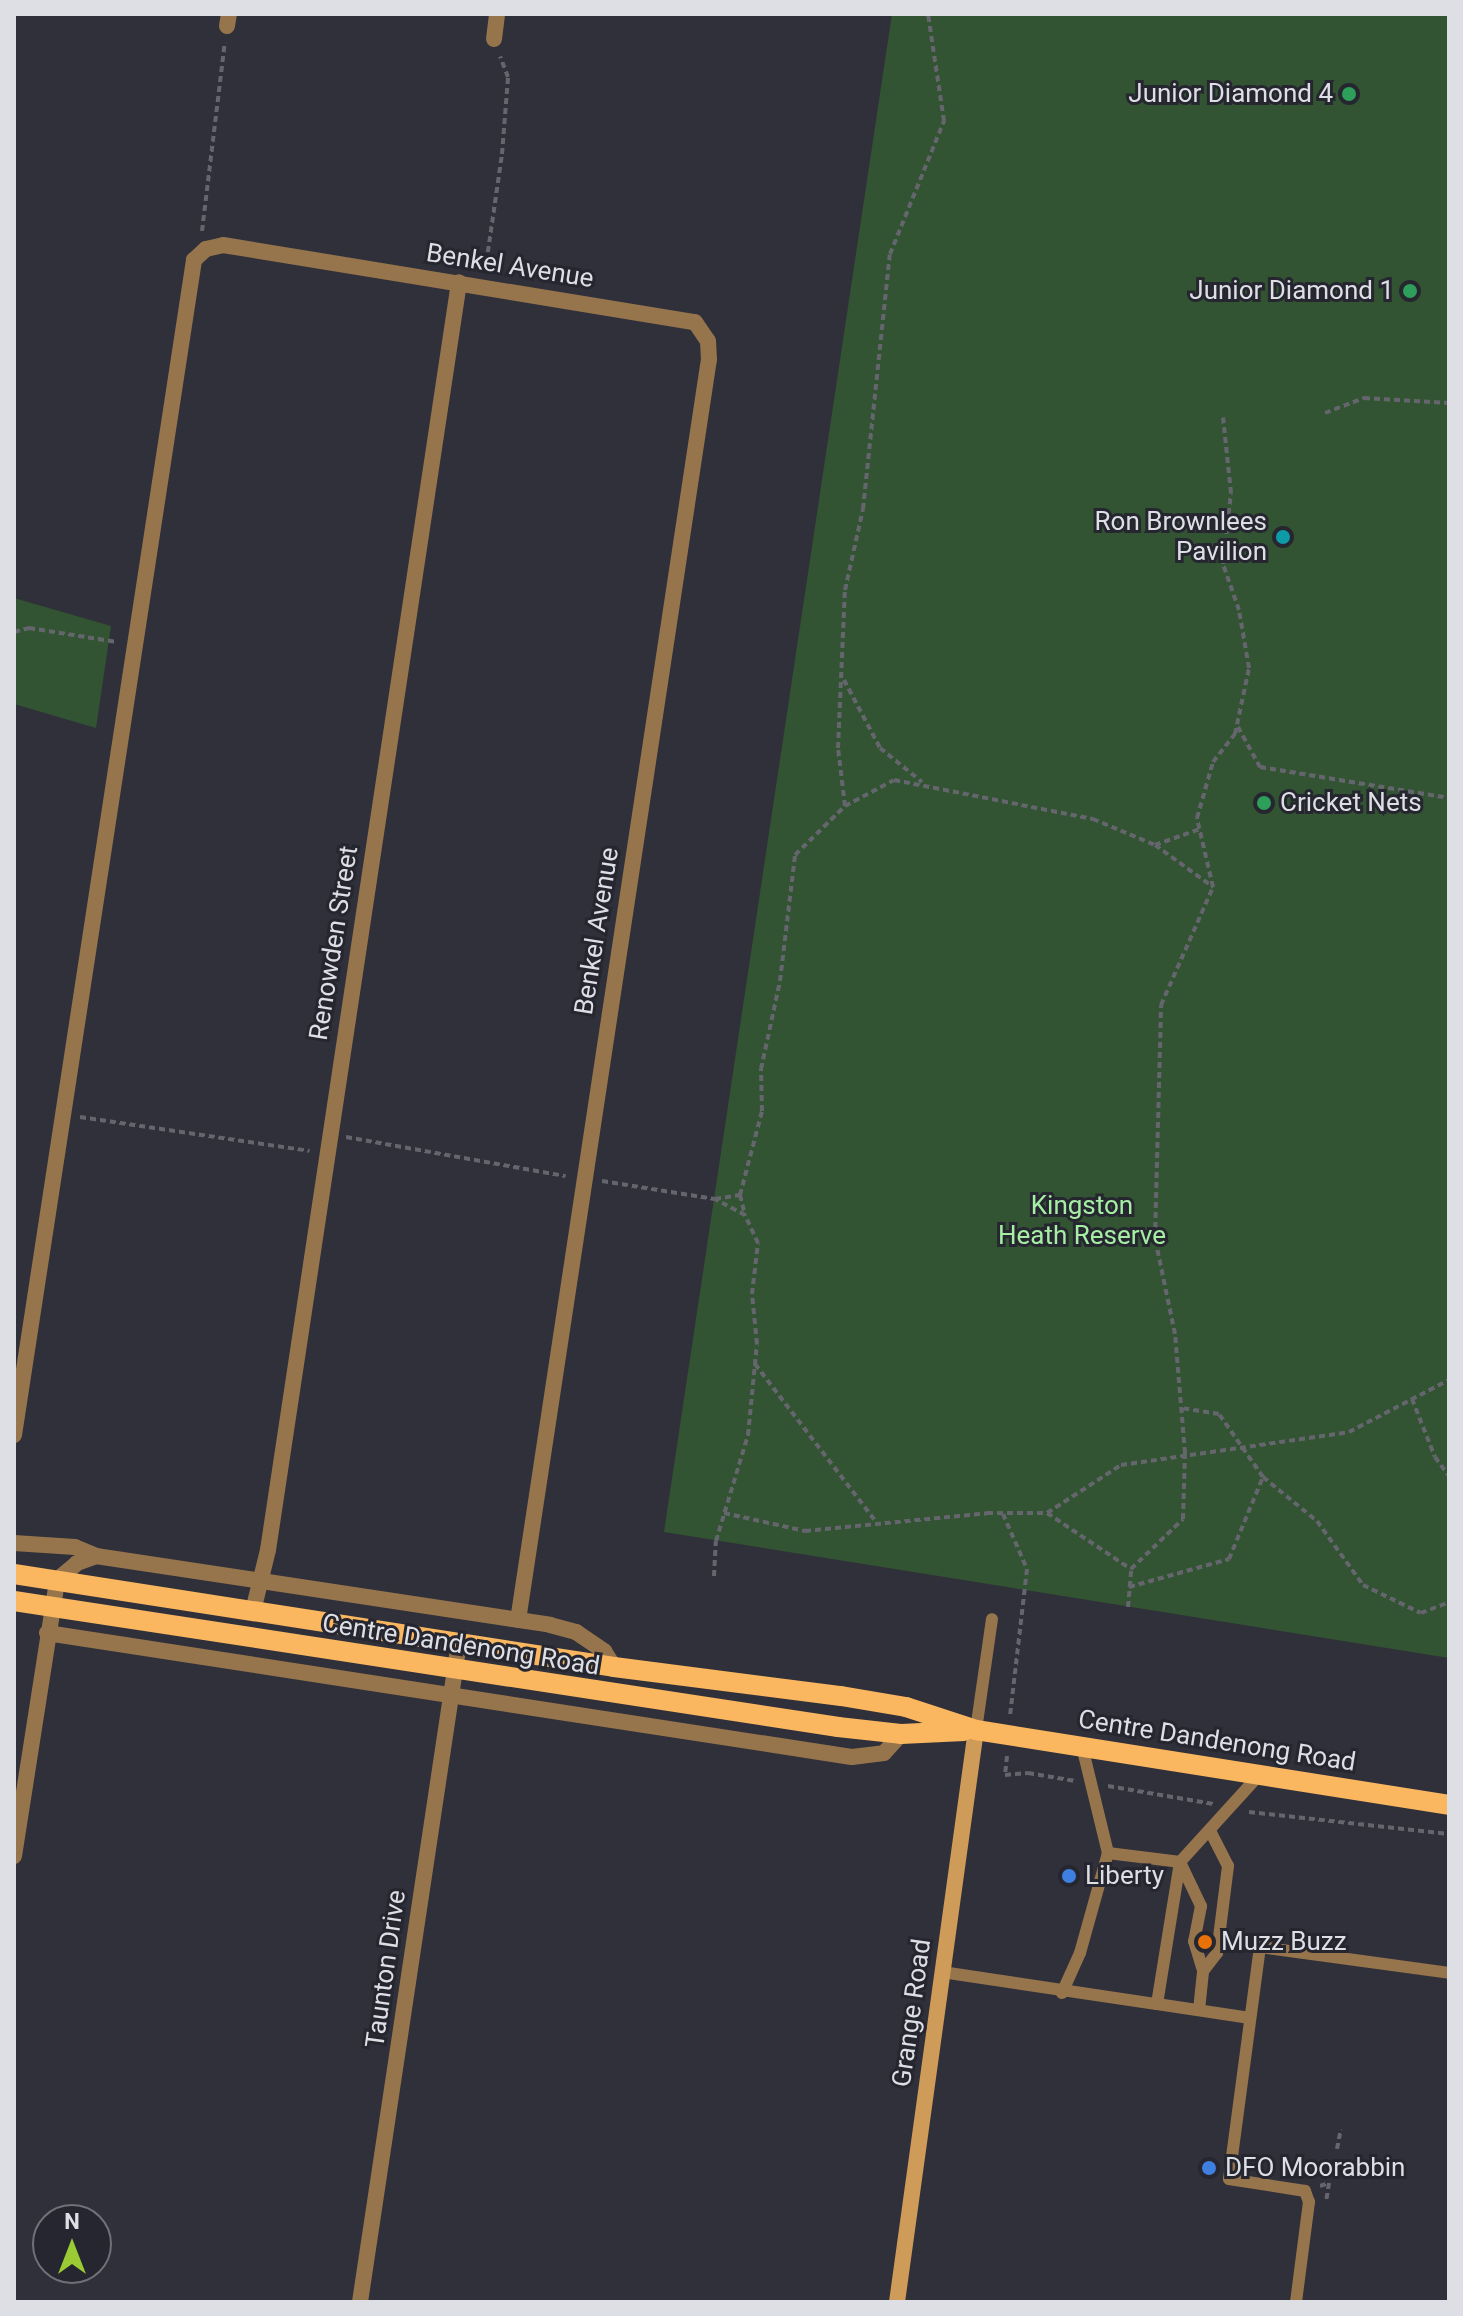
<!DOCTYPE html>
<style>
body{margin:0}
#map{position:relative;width:1463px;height:2316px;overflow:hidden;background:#30303a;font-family:Roboto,sans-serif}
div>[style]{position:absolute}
.green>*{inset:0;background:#325432}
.path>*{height:4px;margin-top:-2px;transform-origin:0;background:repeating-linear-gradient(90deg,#65656e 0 6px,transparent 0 10px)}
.lane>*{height:12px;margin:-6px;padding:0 6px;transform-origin:6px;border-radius:6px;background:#96754d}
.street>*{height:16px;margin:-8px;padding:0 8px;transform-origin:8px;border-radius:8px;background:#96754d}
.secondary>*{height:16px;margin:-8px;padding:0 8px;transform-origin:8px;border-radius:8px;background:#cf9b58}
.primary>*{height:20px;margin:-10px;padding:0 10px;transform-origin:10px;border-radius:10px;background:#fab75f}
.dots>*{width:22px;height:22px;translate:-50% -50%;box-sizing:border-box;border:4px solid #262630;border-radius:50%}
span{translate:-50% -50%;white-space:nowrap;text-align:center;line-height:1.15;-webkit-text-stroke:6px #262630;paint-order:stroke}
.poi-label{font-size:26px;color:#dedfe5}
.right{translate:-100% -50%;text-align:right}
.left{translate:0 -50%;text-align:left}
.street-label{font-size:26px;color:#dedfe5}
.park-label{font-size:26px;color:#a5eea4}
.frame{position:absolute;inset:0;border:16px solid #dedfe5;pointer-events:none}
.north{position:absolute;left:32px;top:2204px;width:80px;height:80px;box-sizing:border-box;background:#262630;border:2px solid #707078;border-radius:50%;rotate:0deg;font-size:22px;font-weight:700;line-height:32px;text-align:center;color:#dedfe5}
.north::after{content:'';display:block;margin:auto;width:28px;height:36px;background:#9acb34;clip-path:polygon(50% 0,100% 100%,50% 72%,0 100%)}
</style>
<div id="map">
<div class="green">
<div style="clip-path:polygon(892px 14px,1449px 14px,1449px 1658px,664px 1532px)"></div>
<div style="clip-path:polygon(14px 598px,111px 626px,96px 728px,14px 704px)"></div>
</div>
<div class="path">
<div style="left:202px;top:231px;width:190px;rotate:-83.1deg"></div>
<div style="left:485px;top:272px;width:119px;rotate:-81.8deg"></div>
<div style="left:502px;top:154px;width:77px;rotate:-85.5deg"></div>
<div style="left:508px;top:77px;width:22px;rotate:-111deg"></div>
<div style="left:1325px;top:413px;width:42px;rotate:-21deg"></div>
<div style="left:1364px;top:398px;width:85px;rotate:3.4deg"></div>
<div style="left:14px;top:632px;width:16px;rotate:-15deg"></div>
<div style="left:29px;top:628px;width:89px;rotate:9deg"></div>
<div style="left:844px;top:680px;width:77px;rotate:62.1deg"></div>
<div style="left:880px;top:748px;width:54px;rotate:39deg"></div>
<div style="left:1238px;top:727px;width:46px;rotate:61.2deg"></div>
<div style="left:1260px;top:767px;width:192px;rotate:9.3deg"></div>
<div style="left:845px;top:806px;width:55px;rotate:-28deg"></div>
<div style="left:894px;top:780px;width:203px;rotate:11.1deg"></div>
<div style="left:1093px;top:819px;width:67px;rotate:22.8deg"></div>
<div style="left:1155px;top:845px;width:72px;rotate:35.9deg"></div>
<div style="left:1155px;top:845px;width:48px;rotate:-19.6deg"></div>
<div style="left:80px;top:1117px;width:232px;rotate:8.4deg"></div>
<div style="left:346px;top:1137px;width:223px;rotate:10.1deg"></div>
<div style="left:602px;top:1181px;width:114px;rotate:9.1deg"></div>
<div style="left:740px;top:1195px;width:21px;rotate:76deg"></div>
<div style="left:755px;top:1364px;width:200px;rotate:52.5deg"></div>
<div style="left:1412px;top:1399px;width:62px;rotate:68.4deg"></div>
<div style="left:1435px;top:1457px;width:24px;rotate:54deg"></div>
<div style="left:1263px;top:1477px;width:70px;rotate:39.2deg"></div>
<div style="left:1317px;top:1521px;width:79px;rotate:54.3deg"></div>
<div style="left:1363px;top:1585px;width:64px;rotate:25.8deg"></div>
<div style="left:1421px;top:1613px;width:30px;rotate:-21deg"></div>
<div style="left:724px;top:1513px;width:83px;rotate:12.5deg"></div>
<div style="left:805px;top:1531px;width:183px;rotate:-5.6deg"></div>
<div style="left:987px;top:1513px;width:60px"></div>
<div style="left:1047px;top:1513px;width:88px;rotate:-33deg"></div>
<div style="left:1121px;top:1465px;width:230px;rotate:-8.2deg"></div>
<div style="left:1349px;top:1432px;width:113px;rotate:-27.5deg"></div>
<div style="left:1047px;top:1513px;width:101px;rotate:33.7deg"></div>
<div style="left:1131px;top:1569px;width:72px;rotate:-43.9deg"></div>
<div style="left:1183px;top:1519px;width:66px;rotate:-88.3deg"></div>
<div style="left:1185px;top:1453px;width:119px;rotate:-94.8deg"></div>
<div style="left:1175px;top:1334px;width:98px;rotate:-101.8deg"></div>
<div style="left:1155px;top:1238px;width:233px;rotate:-88.5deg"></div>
<div style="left:1161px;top:1005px;width:129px;rotate:-66.2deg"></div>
<div style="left:1213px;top:887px;width:71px;rotate:-103.1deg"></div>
<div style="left:1197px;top:818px;width:58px;rotate:-74.1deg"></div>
<div style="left:1213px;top:762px;width:36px;rotate:-52deg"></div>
<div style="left:1235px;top:734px;width:67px;rotate:-78deg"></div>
<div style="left:1249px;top:668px;width:59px;rotate:-99.8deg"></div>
<div style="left:1239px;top:610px;width:49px;rotate:-109.2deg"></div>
<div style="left:1223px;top:564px;width:71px;rotate:-83.6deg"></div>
<div style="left:1231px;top:493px;width:76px;rotate:-96deg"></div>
<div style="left:1003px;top:1514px;width:60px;rotate:66.4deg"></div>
<div style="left:1027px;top:1569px;width:147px;rotate:96.6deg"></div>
<div style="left:714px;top:1576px;width:35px;rotate:-87deg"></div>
<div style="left:716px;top:1541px;width:111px;rotate:-73.2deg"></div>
<div style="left:748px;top:1435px;width:91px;rotate:-84.4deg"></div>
<div style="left:757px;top:1344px;width:50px;rotate:-95.7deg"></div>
<div style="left:752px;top:1294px;width:51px;rotate:-83.3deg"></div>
<div style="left:758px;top:1243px;width:31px;rotate:-115deg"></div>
<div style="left:745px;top:1215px;width:34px;rotate:-152deg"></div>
<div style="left:715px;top:1199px;width:25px;rotate:-9deg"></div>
<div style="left:740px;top:1195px;width:87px;rotate:-75.3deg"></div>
<div style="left:762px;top:1111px;width:42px;rotate:-91.4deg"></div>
<div style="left:761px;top:1069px;width:90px;rotate:-77.8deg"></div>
<div style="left:780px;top:981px;width:127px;rotate:-83.2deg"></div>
<div style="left:795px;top:855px;width:70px;rotate:-44.4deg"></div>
<div style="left:845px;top:806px;width:58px;rotate:-96.9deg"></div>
<div style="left:838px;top:748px;width:158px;rotate:-87.5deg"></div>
<div style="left:845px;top:590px;width:83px;rotate:-77.5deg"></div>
<div style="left:863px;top:509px;width:256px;rotate:-84deg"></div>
<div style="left:890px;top:254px;width:144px;rotate:-67.9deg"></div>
<div style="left:944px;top:121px;width:108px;rotate:-98.5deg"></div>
<div style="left:1129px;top:1587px;width:104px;rotate:-15.6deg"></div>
<div style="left:1229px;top:1559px;width:89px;rotate:-67.5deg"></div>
<div style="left:1263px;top:1477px;width:77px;rotate:-124.9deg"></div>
<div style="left:1219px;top:1414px;width:38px;rotate:-171deg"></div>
<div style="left:1128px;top:1607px;width:38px;rotate:-85deg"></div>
<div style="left:1007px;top:1756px;width:19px;rotate:96deg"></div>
<div style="left:1005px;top:1775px;width:23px;rotate:-5deg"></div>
<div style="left:1028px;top:1773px;width:48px;rotate:9.7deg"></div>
<div style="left:1108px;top:1786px;width:107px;rotate:9.7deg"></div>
<div style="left:1249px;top:1812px;width:201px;rotate:6.3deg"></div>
<div style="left:1337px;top:2149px;width:20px;rotate:-79deg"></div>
<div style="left:1320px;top:2186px;width:9px;rotate:-18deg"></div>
<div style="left:1329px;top:2183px;width:18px;rotate:99deg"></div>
</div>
<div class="lane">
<div style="left:976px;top:1730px;width:112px;rotate:-81.8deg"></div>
<div style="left:1108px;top:1853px;width:73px;rotate:7.1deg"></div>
<div style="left:1180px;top:1862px;width:49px;rotate:64.5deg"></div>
<div style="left:1201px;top:1906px;width:36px;rotate:101deg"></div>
<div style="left:1194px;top:1941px;width:31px;rotate:73deg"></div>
<div style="left:942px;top:1972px;width:217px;rotate:8.5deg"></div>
<div style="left:1062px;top:1993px;width:44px;rotate:-65.8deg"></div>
<div style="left:1080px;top:1953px;width:104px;rotate:-74.4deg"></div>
<div style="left:1108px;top:1853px;width:110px;rotate:-103.7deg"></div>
<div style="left:1199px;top:2010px;width:39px;rotate:-84deg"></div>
<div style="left:1203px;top:1971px;width:23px;rotate:-52deg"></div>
<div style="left:1217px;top:1953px;width:88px;rotate:-82.8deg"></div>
<div style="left:1228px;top:1866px;width:39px;rotate:-117deg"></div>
<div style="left:1250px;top:2018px;width:94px;rotate:-171.4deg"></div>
<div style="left:1157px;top:2004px;width:144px;rotate:-80.8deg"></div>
<div style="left:1180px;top:1862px;width:119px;rotate:-47.7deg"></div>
<div style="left:1296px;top:2302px;width:101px;rotate:-82.6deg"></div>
<div style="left:1309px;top:2202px;width:12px;rotate:-110deg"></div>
<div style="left:1305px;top:2191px;width:77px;rotate:-171deg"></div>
<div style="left:1229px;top:2179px;width:234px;rotate:-82.4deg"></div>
<div style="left:1260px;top:1947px;width:191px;rotate:7.8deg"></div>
</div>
<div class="street">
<div style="left:227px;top:26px;width:12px;rotate:-81deg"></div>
<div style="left:494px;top:39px;width:25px;rotate:-83deg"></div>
<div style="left:14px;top:1435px;width:1189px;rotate:-81.29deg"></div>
<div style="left:194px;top:260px;width:16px;rotate:-43deg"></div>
<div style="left:206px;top:249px;width:17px;rotate:-13deg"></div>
<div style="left:223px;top:245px;width:478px;rotate:9.3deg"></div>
<div style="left:695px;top:322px;width:23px;rotate:56deg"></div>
<div style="left:708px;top:341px;width:18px;rotate:87deg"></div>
<div style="left:709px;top:359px;width:1275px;rotate:98.61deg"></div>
<div style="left:14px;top:1543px;width:61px;rotate:3.8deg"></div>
<div style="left:75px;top:1547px;width:23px;rotate:23deg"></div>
<div style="left:96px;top:1556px;width:459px;rotate:8.6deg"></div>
<div style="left:550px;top:1625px;width:27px;rotate:15deg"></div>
<div style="left:576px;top:1632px;width:34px;rotate:34deg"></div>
<div style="left:604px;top:1651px;width:19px;rotate:58deg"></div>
<div style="left:253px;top:1611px;width:63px;rotate:-76.2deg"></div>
<div style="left:268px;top:1550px;width:1282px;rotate:-81.43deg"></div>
<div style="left:47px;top:1633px;width:814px;rotate:8.76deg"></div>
<div style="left:852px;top:1757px;width:32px;rotate:-7deg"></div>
<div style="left:884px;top:1753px;width:25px;rotate:-48deg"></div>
<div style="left:14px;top:1856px;width:279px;rotate:-81.1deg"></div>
<div style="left:57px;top:1580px;width:26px;rotate:-40deg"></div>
<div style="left:77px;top:1563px;width:20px;rotate:-20deg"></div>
<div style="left:360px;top:2302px;width:666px;rotate:-81.46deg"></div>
</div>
<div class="secondary">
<div style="left:897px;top:2302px;width:577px;rotate:-82.14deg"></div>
</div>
<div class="primary">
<div style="left:14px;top:1574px;width:607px;rotate:8.81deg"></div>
<div style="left:614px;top:1667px;width:229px;rotate:7.3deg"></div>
<div style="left:841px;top:1696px;width:66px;rotate:9.6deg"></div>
<div style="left:906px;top:1707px;width:74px;rotate:18.2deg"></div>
<div style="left:976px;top:1730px;width:479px;rotate:9deg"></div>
<div style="left:14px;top:1601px;width:834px;rotate:8.69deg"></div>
<div style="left:838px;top:1727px;width:63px;rotate:6.3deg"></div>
<div style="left:901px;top:1734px;width:63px;rotate:-2.7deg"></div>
</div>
<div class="dots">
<div style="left:1349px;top:94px;background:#2e9e5b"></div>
<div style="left:1410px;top:291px;background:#2e9e5b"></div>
<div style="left:1283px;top:537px;background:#0f9aa8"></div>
<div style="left:1264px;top:803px;background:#2e9e5b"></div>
<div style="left:1069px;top:1876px;background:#3f7fe0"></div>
<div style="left:1205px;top:1942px;background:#e8710a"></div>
<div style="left:1209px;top:2168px;background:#3f7fe0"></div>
</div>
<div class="poi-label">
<span class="right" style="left:1333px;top:94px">Junior Diamond 4</span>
<span class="right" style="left:1394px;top:291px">Junior Diamond 1</span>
<span class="right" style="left:1267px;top:537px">Ron Brownlees<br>Pavilion</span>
<span class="left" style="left:1280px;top:803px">Cricket Nets</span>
<span class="left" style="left:1085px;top:1876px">Liberty</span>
<span class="left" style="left:1221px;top:1942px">Muzz Buzz</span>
<span class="left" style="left:1225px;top:2168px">DFO Moorabbin</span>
</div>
<div class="street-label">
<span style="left:510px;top:266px;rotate:9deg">Benkel Avenue</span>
<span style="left:597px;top:931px;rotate:-81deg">Benkel Avenue</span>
<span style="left:334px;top:943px;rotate:-81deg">Renowden Street</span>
<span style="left:461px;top:1645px;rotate:9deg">Centre Dandenong Road</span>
<span style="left:1217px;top:1741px;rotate:9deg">Centre Dandenong Road</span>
<span style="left:386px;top:1969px;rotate:-82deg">Taunton Drive</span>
<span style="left:912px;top:2013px;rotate:-82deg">Grange Road</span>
</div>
<div class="park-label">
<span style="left:1082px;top:1221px">Kingston<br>Heath Reserve</span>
</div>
<div class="frame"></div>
<div class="north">N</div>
</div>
